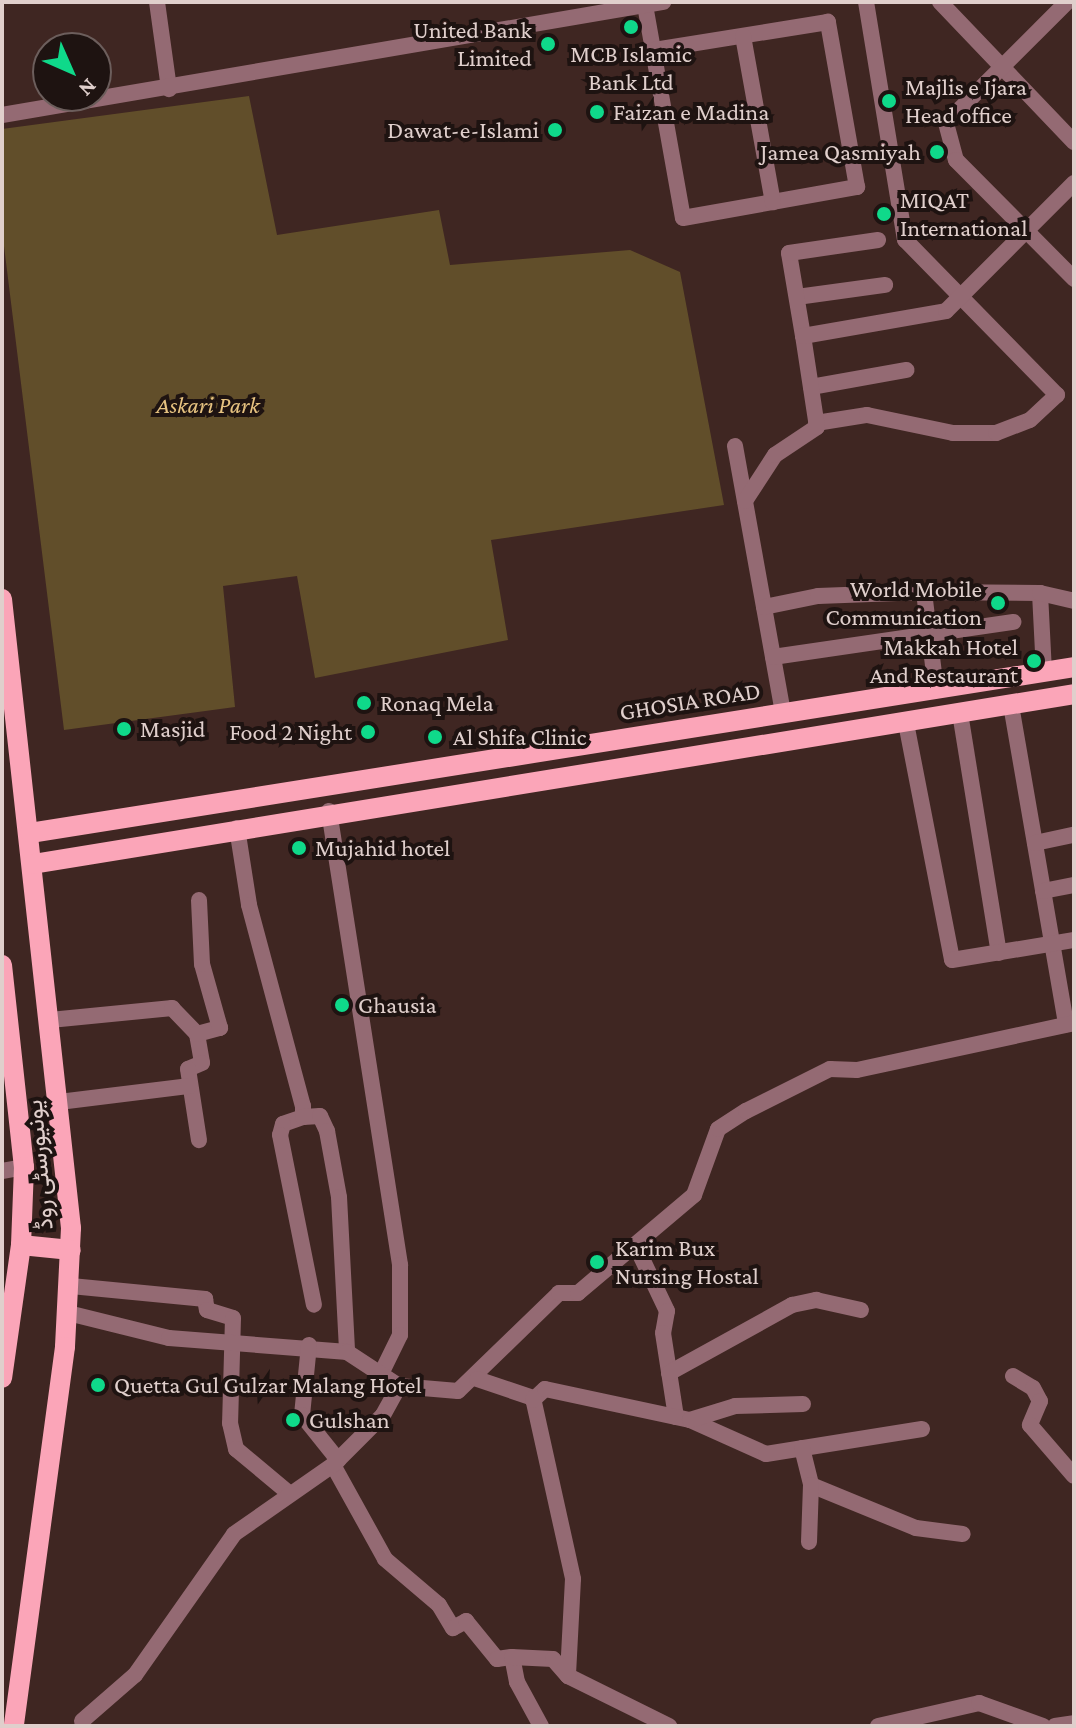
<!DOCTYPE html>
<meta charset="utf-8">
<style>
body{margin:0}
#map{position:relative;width:1076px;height:1728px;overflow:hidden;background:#3f2622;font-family:"Crimson Pro",Vazirmatn,serif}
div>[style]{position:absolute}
.green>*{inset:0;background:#614e2a}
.minor>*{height:16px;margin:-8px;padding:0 8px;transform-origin:8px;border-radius:8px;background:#946a73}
.major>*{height:20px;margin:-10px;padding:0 10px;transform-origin:10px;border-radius:10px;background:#fba5b8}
.dots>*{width:22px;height:22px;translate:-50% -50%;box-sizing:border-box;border:4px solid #1e1311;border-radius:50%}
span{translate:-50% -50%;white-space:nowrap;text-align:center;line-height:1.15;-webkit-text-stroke:8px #1e1311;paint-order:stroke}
.poi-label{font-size:24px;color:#e0cfcc}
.right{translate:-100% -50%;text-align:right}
.left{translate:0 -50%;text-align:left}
.park-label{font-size:24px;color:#e7c381;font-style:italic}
.street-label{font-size:24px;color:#e0cfcc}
.frame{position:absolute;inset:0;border:4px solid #e0cfcc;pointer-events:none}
.north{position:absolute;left:32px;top:32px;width:80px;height:80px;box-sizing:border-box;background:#1e1311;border:2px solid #6c5e5c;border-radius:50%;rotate:135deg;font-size:22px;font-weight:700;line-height:32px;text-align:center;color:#e0cfcc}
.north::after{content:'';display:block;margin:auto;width:28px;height:36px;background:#0fd98a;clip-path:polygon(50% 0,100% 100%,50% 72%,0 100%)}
</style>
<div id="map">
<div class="green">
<div style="clip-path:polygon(249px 96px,277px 235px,439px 210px,450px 265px,630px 250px,680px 272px,724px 505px,491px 540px,508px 640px,315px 678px,297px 576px,223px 586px,235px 707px,64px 730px,2px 230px,2px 129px)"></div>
</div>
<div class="minor">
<div style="left:157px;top:2px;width:88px;rotate:82.1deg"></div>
<div style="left:940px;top:2px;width:194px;rotate:46.3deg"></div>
<div style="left:1067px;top:2px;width:171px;rotate:135deg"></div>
<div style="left:946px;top:123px;width:38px;rotate:75deg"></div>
<div style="left:956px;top:160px;width:168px;rotate:45.2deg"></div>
<div style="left:645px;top:5px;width:216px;rotate:79.9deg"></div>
<div style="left:683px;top:218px;width:177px;rotate:-10.1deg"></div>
<div style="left:857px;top:187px;width:168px;rotate:-100deg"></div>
<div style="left:828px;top:22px;width:176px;rotate:170.9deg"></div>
<div style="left:743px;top:36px;width:169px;rotate:79.8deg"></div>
<div style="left:2px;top:115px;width:671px;rotate:-9.7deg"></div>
<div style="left:797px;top:297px;width:89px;rotate:-7.8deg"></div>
<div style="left:803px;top:336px;width:84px;rotate:-99.6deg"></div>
<div style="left:789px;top:253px;width:90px;rotate:-8.3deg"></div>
<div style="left:811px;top:387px;width:97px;rotate:-10.1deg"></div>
<div style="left:816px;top:423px;width:52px;rotate:-8.9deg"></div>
<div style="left:867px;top:415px;width:88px;rotate:11.8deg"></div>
<div style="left:953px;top:433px;width:43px"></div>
<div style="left:996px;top:433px;width:36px;rotate:-21deg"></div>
<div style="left:1030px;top:420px;width:37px;rotate:-43deg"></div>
<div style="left:1057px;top:395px;width:217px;rotate:-134.4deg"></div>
<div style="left:905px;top:240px;width:241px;rotate:-99.3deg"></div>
<div style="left:735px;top:446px;width:270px;rotate:79.8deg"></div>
<div style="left:745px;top:501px;width:55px;rotate:-56.9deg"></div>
<div style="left:775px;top:455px;width:50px;rotate:-33.7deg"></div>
<div style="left:817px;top:427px;width:92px;rotate:-98.7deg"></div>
<div style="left:803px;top:336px;width:145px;rotate:-9.9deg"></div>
<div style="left:946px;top:311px;width:181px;rotate:-45deg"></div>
<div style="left:924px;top:592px;width:99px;rotate:83deg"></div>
<div style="left:1040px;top:593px;width:79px;rotate:87.1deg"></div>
<div style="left:764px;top:607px;width:55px;rotate:-11.5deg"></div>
<div style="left:818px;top:596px;width:106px;rotate:-2.2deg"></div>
<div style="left:924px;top:592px;width:116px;rotate:0.5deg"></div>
<div style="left:1040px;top:593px;width:35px;rotate:13deg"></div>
<div style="left:773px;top:657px;width:243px;rotate:-8.3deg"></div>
<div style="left:1011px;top:705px;width:324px;rotate:80.2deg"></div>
<div style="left:960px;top:713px;width:243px;rotate:80.8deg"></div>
<div style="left:906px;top:723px;width:241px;rotate:79deg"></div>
<div style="left:952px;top:960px;width:124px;rotate:-9.3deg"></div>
<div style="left:329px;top:811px;width:460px;rotate:81.1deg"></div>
<div style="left:400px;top:1265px;width:70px;rotate:90deg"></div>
<div style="left:400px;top:1335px;width:46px;rotate:116deg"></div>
<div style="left:237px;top:828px;width:78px;rotate:81.1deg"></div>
<div style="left:249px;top:905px;width:208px;rotate:75deg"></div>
<div style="left:303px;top:1106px;width:11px;rotate:90deg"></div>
<div style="left:303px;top:1117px;width:21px;rotate:161deg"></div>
<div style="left:283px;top:1124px;width:11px;rotate:105deg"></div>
<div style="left:280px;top:1135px;width:173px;rotate:78.7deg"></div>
<div style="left:1035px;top:843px;width:40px;rotate:-12deg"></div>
<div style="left:1043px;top:891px;width:32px;rotate:-11deg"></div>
<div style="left:50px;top:1020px;width:123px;rotate:-5.6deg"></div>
<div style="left:172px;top:1008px;width:36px;rotate:46deg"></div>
<div style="left:197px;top:1034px;width:29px;rotate:80deg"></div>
<div style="left:202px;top:1063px;width:15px;rotate:157deg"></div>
<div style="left:188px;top:1069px;width:72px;rotate:81.2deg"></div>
<div style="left:197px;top:1034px;width:24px;rotate:-15deg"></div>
<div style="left:220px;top:1028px;width:66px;rotate:-105.7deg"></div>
<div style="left:202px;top:964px;width:64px;rotate:-92.7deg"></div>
<div style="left:59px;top:1102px;width:132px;rotate:-7deg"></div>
<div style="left:303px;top:1117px;width:17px;rotate:-3deg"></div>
<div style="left:320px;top:1116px;width:17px;rotate:65deg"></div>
<div style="left:327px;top:1131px;width:67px;rotate:79.7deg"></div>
<div style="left:339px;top:1197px;width:155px;rotate:87deg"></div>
<div style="left:2px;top:1171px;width:22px;rotate:-10deg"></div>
<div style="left:636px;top:1246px;width:72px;rotate:64.5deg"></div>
<div style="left:667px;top:1311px;width:22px;rotate:100deg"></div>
<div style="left:663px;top:1333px;width:85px;rotate:81.2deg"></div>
<div style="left:71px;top:1286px;width:135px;rotate:5.5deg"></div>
<div style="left:205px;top:1299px;width:11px;rotate:80deg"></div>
<div style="left:207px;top:1310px;width:27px;rotate:17deg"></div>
<div style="left:233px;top:1318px;width:105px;rotate:91.6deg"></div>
<div style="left:230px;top:1423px;width:27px;rotate:77deg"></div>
<div style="left:236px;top:1449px;width:70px;rotate:39.8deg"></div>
<div style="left:68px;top:1313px;width:104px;rotate:13.9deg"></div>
<div style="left:169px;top:1338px;width:179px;rotate:4.5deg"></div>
<div style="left:347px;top:1352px;width:62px;rotate:33.2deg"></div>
<div style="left:399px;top:1386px;width:59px;rotate:4.8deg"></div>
<div style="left:458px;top:1391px;width:141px;rotate:-44.1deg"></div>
<div style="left:559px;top:1293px;width:19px"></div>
<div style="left:578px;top:1293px;width:152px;rotate:-40.2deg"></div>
<div style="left:694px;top:1195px;width:70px;rotate:-70deg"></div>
<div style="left:718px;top:1129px;width:33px;rotate:-33deg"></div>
<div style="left:746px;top:1111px;width:94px;rotate:-26.6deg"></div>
<div style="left:830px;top:1069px;width:27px;rotate:2deg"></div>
<div style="left:857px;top:1070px;width:222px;rotate:-12.2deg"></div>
<div style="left:309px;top:1345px;width:70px;rotate:95.7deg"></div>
<div style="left:302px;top:1415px;width:58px;rotate:51.3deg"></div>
<div style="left:669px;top:1373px;width:141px;rotate:-28.9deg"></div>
<div style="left:792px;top:1305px;width:25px;rotate:-12deg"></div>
<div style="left:816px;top:1300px;width:46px;rotate:12.5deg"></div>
<div style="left:1013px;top:1376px;width:23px;rotate:31deg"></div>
<div style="left:1033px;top:1388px;width:15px;rotate:62deg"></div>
<div style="left:1040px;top:1401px;width:26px;rotate:113deg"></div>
<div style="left:1030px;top:1425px;width:67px;rotate:49.2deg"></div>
<div style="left:477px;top:1379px;width:59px;rotate:18.7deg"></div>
<div style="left:533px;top:1398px;width:185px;rotate:77.5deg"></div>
<div style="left:573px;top:1579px;width:97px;rotate:93deg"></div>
<div style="left:568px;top:1676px;width:113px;rotate:26.3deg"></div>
<div style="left:533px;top:1400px;width:16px;rotate:-43deg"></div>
<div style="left:545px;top:1389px;width:148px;rotate:12.1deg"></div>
<div style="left:690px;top:1420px;width:83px;rotate:24.1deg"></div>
<div style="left:766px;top:1454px;width:158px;rotate:-9.1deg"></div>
<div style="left:690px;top:1420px;width:47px;rotate:-17.3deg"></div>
<div style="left:735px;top:1406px;width:68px;rotate:-1.7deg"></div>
<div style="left:802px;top:1448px;width:38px;rotate:76deg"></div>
<div style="left:811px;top:1485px;width:113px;rotate:22.3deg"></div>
<div style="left:916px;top:1528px;width:47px;rotate:7.3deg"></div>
<div style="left:333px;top:1465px;width:107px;rotate:61deg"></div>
<div style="left:385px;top:1559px;width:71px;rotate:40.4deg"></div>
<div style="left:439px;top:1605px;width:27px;rotate:59deg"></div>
<div style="left:453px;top:1628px;width:15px;rotate:-28deg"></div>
<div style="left:466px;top:1621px;width:49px;rotate:50.8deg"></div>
<div style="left:497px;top:1659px;width:15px;rotate:-8deg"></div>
<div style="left:809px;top:1542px;width:57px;rotate:-88deg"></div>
<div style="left:82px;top:1721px;width:70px;rotate:-41deg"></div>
<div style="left:135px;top:1675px;width:172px;rotate:-54.9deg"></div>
<div style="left:234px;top:1534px;width:121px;rotate:-34.9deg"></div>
<div style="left:333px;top:1465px;width:71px;rotate:-45deg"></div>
<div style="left:383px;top:1415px;width:33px;rotate:-61deg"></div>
<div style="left:541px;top:1726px;width:50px;rotate:-118.6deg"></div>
<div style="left:517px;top:1682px;width:25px;rotate:-101deg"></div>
<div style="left:512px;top:1657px;width:41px;rotate:2.8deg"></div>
<div style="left:553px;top:1659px;width:23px;rotate:49deg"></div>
<div style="left:878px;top:1726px;width:104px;rotate:-12.8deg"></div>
<div style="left:979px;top:1703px;width:68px;rotate:19.8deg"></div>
<div style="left:1055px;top:1726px;width:19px;rotate:-9deg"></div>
</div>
<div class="major">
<div style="left:2px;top:599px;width:633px;rotate:83.74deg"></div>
<div style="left:71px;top:1228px;width:119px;rotate:92.9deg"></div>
<div style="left:65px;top:1347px;width:382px;rotate:97.7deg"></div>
<div style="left:30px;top:833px;width:1057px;rotate:-9.03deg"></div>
<div style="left:33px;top:864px;width:1055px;rotate:-9.27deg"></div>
<div style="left:2px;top:965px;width:203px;rotate:83.8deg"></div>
<div style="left:24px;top:1167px;width:78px;rotate:92.2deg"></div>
<div style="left:21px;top:1245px;width:134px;rotate:98.1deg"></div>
<div style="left:21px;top:1245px;width:50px;rotate:5.7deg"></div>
</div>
<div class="dots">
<div style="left:631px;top:27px;background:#0fd98a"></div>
<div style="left:548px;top:44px;background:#0fd98a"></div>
<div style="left:889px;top:101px;background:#0fd98a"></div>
<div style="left:597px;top:112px;background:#0fd98a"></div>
<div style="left:555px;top:130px;background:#0fd98a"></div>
<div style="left:937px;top:152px;background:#0fd98a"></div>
<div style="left:884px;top:214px;background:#0fd98a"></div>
<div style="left:998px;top:603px;background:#0fd98a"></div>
<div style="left:1034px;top:661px;background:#0fd98a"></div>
<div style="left:364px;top:703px;background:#0fd98a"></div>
<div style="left:124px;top:729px;background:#0fd98a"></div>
<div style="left:368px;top:732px;background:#0fd98a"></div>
<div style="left:435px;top:737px;background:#0fd98a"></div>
<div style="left:299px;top:848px;background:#0fd98a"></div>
<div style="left:342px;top:1005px;background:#0fd98a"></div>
<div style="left:597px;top:1262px;background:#0fd98a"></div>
<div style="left:98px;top:1385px;background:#0fd98a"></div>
<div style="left:293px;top:1420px;background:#0fd98a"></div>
</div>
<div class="poi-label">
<span class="right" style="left:532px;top:44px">United Bank<br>Limited</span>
<span style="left:631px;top:68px">MCB Islamic<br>Bank Ltd</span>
<span class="left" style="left:905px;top:101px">Majlis e Ijara<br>Head office</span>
<span class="left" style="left:613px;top:112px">Faizan e Madina</span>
<span class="right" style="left:539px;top:130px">Dawat-e-Islami</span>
<span class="right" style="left:921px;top:152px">Jamea Qasmiyah</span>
<span class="left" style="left:900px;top:214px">MIQAT<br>International</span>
<span class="right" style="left:982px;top:603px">World Mobile<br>Communication</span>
<span class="right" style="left:1018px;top:661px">Makkah Hotel<br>And Restaurant</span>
<span class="left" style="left:380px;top:703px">Ronaq Mela</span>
<span class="left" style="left:140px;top:729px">Masjid</span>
<span class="right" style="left:352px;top:732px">Food 2 Night</span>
<span class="left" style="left:453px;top:737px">Al Shifa Clinic</span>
<span class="left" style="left:315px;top:848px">Mujahid hotel</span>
<span class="left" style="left:358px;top:1005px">Ghausia</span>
<span class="left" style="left:615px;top:1262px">Karim Bux<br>Nursing Hostal</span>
<span class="left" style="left:114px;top:1385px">Quetta Gul Gulzar Malang Hotel</span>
<span class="left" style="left:309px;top:1420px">Gulshan</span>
</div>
<div class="park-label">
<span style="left:208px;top:405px">Askari Park</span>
</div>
<div class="street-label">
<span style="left:690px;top:701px;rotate:-9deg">GHOSIA ROAD</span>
<span style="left:39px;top:1165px;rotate:-95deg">یونیورسٹی روڈ</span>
</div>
<div class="frame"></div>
<div class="north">N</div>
</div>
